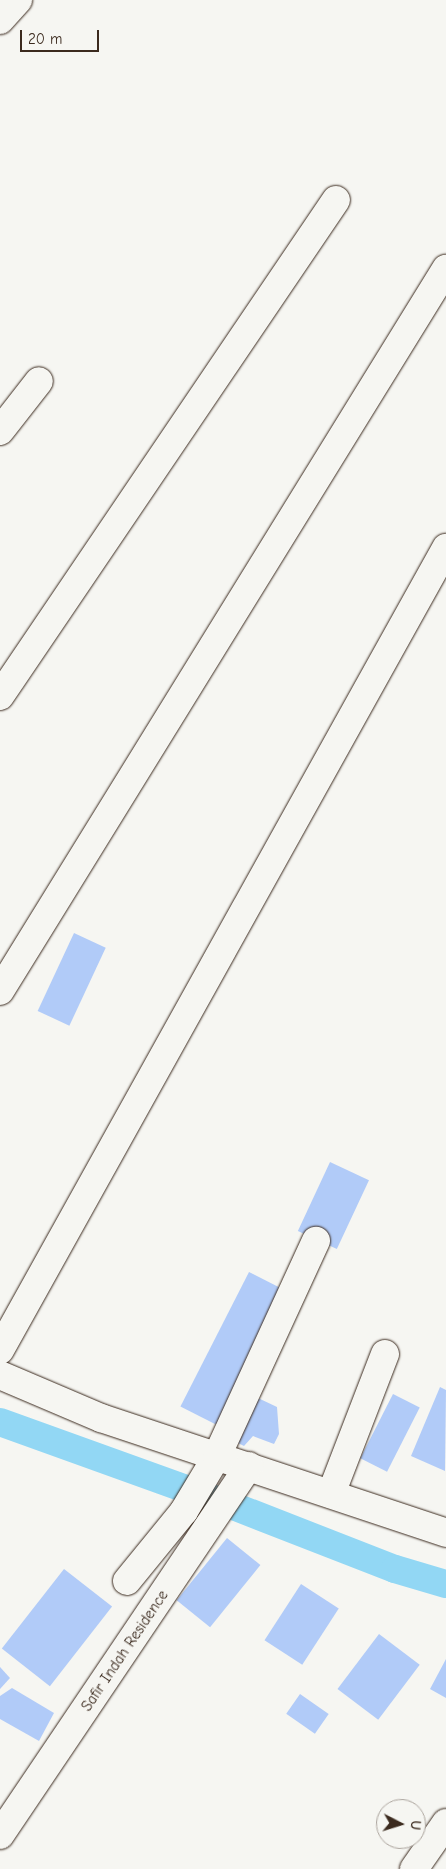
<!DOCTYPE html>
<style>
body{margin:0}
#map{position:relative;width:446px;height:1869px;overflow:hidden;background:#f6f6f2;font-family:"Comic Neue",sans-serif}
div>[style]{position:absolute}
.canal>*{height:28px;margin:-14px;padding:0 14px;transform-origin:14px;border-radius:14px;background:#92d7f4}
.building>*{inset:0;background:#b1cbf8;transform-origin:0 0}
.roads{filter:drop-shadow(0 0 1px #3b2a1e) drop-shadow(0 0 1px #3b2a1e)}
.minor>*{height:28px;margin:-14px;padding:0 14px;transform-origin:14px;border-radius:14px;background:#f6f6f2}
span{translate:-50% -50%;white-space:nowrap;text-align:center;line-height:1.15;-webkit-text-stroke:4px #f6f6f2;paint-order:stroke}
.street-label{font-size:15px;color:#3b2a1e}
.north{position:absolute;left:376px;top:1799px;width:50px;height:50px;box-sizing:border-box;background:#f6f6f2;border:1px solid #aba49d;border-radius:50%;rotate:95deg;font-size:14px;font-weight:700;line-height:20px;text-align:center;color:#3b2a1e}
.north::after{content:'';display:block;margin:auto;width:18px;height:22px;background:#3b2a1e;clip-path:polygon(50% 0,100% 100%,50% 72%,0 100%)}
.scale{position:absolute;left:20px;top:30px;width:79px;height:22px;box-sizing:border-box;border:2px solid #3b2a1e;border-top:0;padding-left:6px;font-size:15px;line-height:18px;white-space:nowrap;color:#3b2a1e;-webkit-text-stroke:4px #f6f6f2;paint-order:stroke}
</style>
<div id="map">
<div class="canal">
<div style="left:0;top:1422px;width:242px;rotate:19.8deg"></div>
<div style="left:228px;top:1504px;width:179px;rotate:21.3deg"></div>
<div style="left:395px;top:1569px;width:53px;rotate:16.4deg"></div>
</div>
<div class="building">
<div style="left:74px;top:933px;width:35px;height:86px;rotate:25deg"></div>
<div style="left:330px;top:1162px;width:43px;height:76px;rotate:25deg"></div>
<div style="left:249px;top:1272px;width:42px;height:151px;rotate:27deg"></div>
<div style="clip-path:polygon(440px 1387px,446px 1390px,445px 1471px,411px 1456px)"></div>
<div style="left:393px;top:1394px;width:30px;height:72px;rotate:27deg"></div>
<div style="clip-path:polygon(258px 1398px,277px 1407px,279px 1434px,274px 1444px,253px 1436px,244px 1446px,232px 1440px)"></div>
<div style="left:227px;top:1538px;width:43px;height:80px;rotate:39deg"></div>
<div style="left:64px;top:1569px;width:61px;height:101px;rotate:38deg"></div>
<div style="left:301px;top:1584px;width:45px;height:67px;rotate:33deg"></div>
<div style="left:379px;top:1634px;width:51px;height:69px;rotate:37deg"></div>
<div style="clip-path:polygon(446px 1659px,446px 1698px,430px 1689px)"></div>
<div style="clip-path:polygon(0 1667px,10px 1678px,0 1689px)"></div>
<div style="clip-path:polygon(12px 1688px,54px 1713px,39px 1741px,0 1719px,0 1696px)"></div>
<div style="left:300px;top:1694px;width:35px;height:24px;rotate:35deg"></div>
</div>
<div class="roads">
<div class="minor">
<div style="left:0;top:20px;width:27px;rotate:-48deg"></div>
<div style="left:0;top:431px;width:63px;rotate:-52deg"></div>
<div style="left:0;top:696px;width:599px;rotate:-55.89deg"></div>
<div style="left:0;top:991px;width:849px;rotate:-58.3deg"></div>
<div style="left:0;top:1350px;width:918px;rotate:-60.92deg"></div>
<div style="left:0;top:1375px;width:110px;rotate:23.1deg"></div>
<div style="left:101px;top:1418px;width:364px;rotate:18.4deg"></div>
<div style="left:331px;top:1494px;width:150px;rotate:-68.9deg"></div>
<div style="left:127px;top:1581px;width:90px;rotate:-50.8deg"></div>
<div style="left:184px;top:1511px;width:64px;rotate:-59deg"></div>
<div style="left:217px;top:1456px;width:237px;rotate:-65.3deg"></div>
<div style="left:0;top:1835px;width:445px;rotate:-56deg"></div>
<div style="left:414px;top:1869px;width:56px;rotate:-55.2deg"></div>
</div>
</div>
<div class="street-label">
<span style="left:125px;top:1651px;rotate:-56deg">Safir Indah Residence</span>
</div>
<div class="north">U</div>
<div class="scale">20 m</div>
</div>
